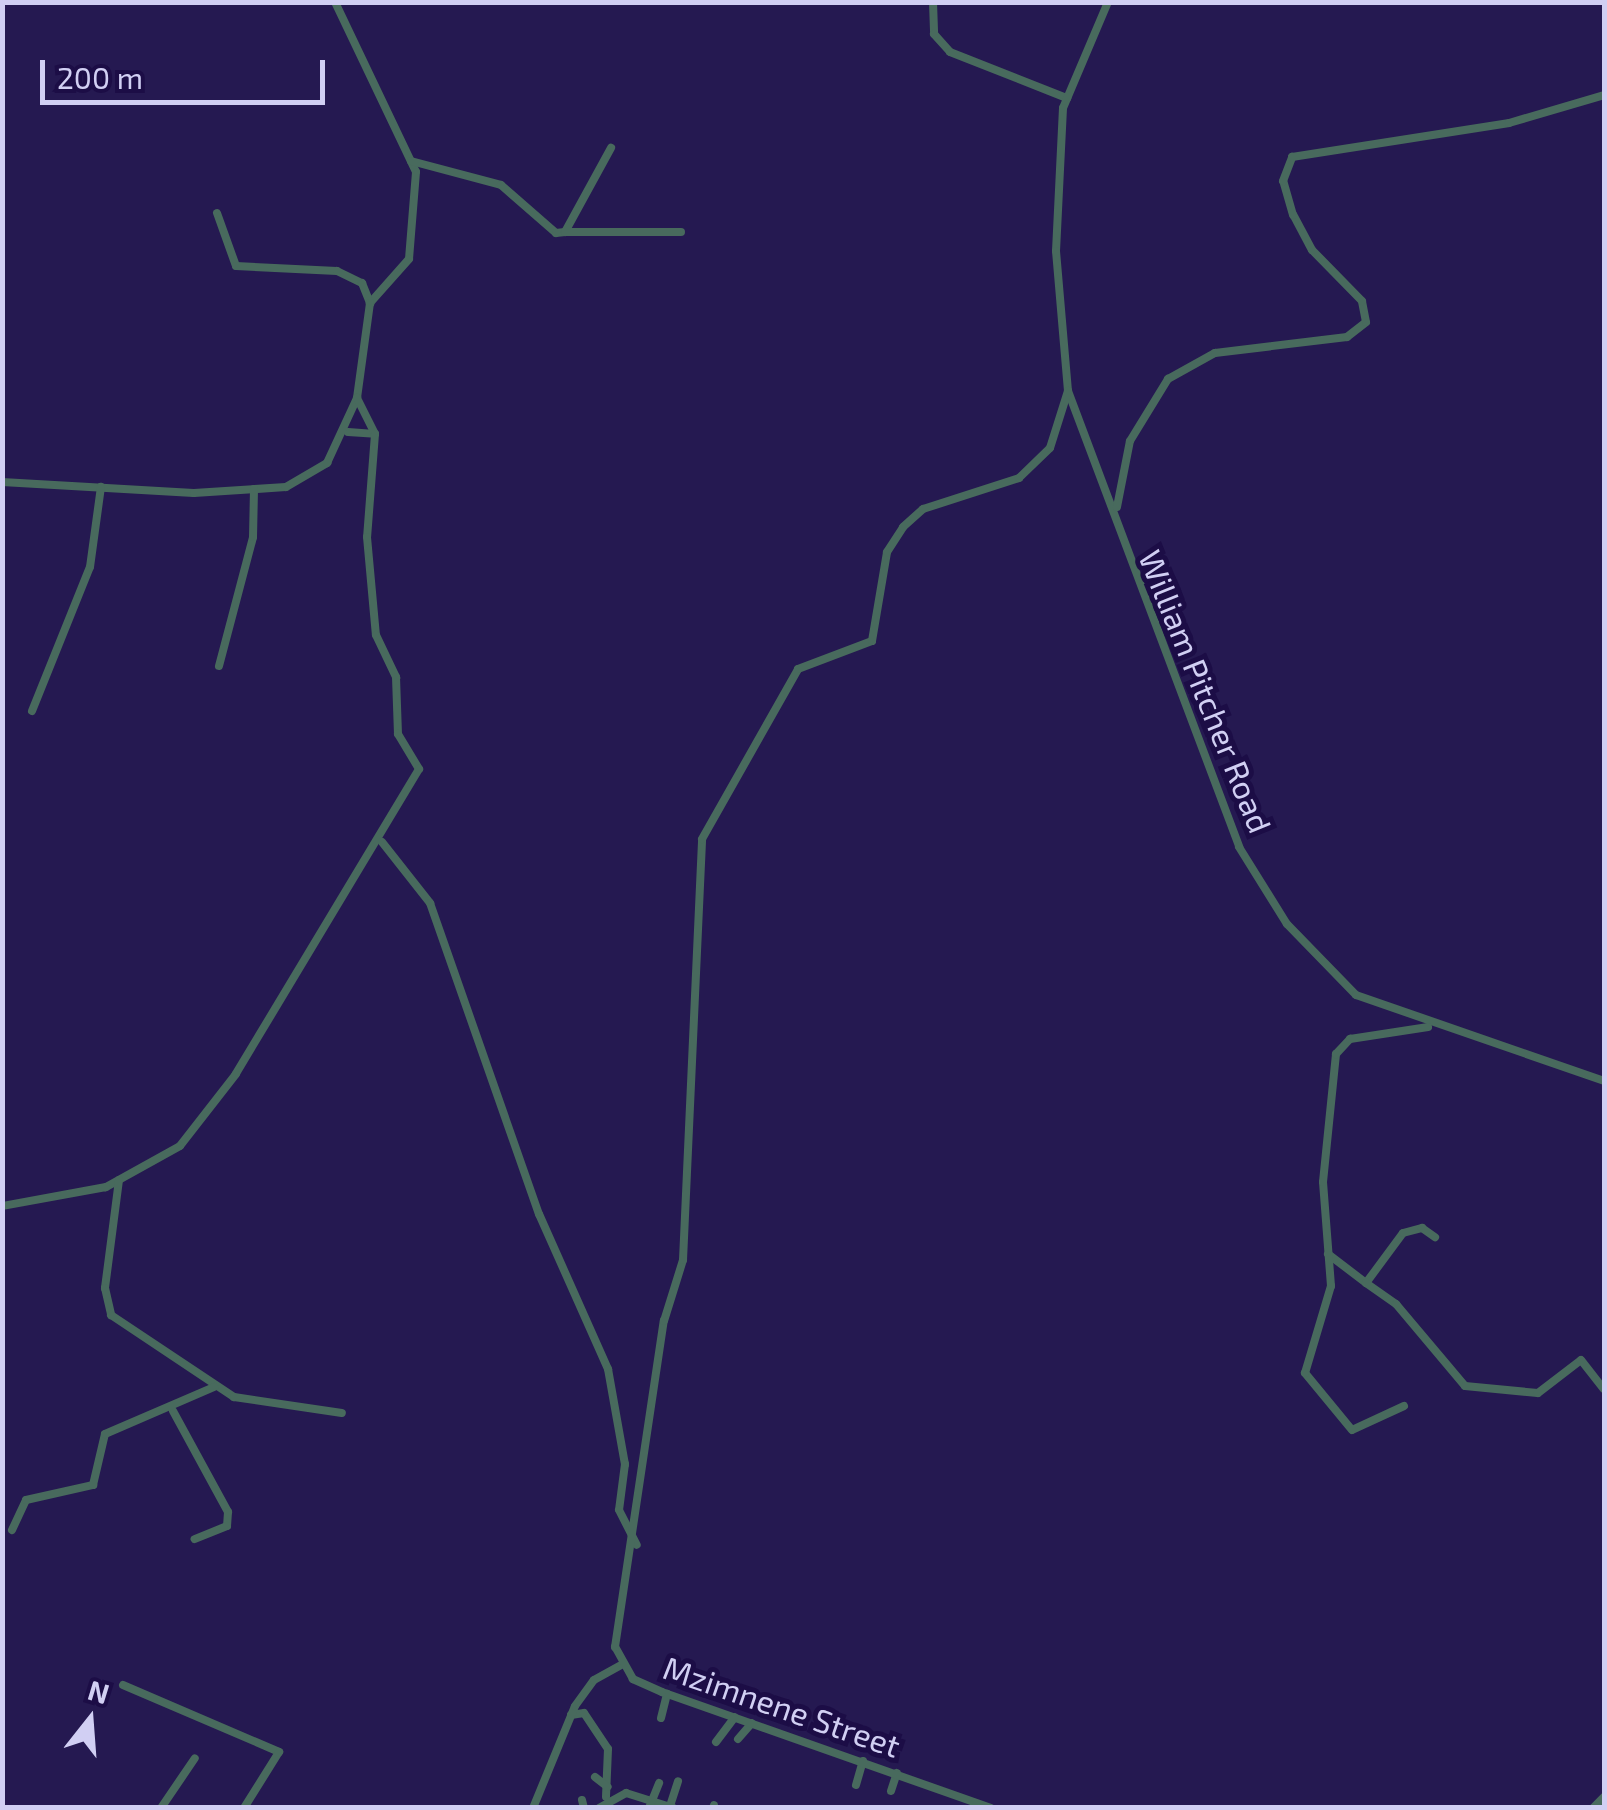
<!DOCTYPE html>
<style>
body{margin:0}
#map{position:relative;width:1607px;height:1810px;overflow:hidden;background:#251951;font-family:"Exo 2",sans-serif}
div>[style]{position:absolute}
.minor>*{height:8px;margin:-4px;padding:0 4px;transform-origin:4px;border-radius:4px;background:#486a5d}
span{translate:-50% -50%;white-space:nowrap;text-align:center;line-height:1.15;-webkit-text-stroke:10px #1c0d46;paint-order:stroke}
.street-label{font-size:32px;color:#d1cff3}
.frame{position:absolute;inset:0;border:5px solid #d1cff3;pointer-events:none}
.north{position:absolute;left:40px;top:1670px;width:100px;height:100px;-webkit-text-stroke:8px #1c0d46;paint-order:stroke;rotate:17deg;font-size:28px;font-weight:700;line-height:40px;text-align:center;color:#d1cff3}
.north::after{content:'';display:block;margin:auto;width:35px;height:45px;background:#d1cff3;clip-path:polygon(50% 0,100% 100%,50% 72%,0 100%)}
.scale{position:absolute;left:40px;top:60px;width:285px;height:45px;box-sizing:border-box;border:5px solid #d1cff3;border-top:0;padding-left:12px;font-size:30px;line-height:35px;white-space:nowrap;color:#d1cff3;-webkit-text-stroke:8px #1c0d46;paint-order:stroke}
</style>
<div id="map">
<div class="minor">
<div style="left:335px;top:2px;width:188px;rotate:64.5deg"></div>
<div style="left:416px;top:172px;width:87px;rotate:94.6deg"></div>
<div style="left:409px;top:259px;width:59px;rotate:131.6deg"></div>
<div style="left:933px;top:2px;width:32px;rotate:88deg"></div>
<div style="left:934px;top:34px;width:24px;rotate:48deg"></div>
<div style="left:950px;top:52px;width:126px;rotate:21.5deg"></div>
<div style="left:1108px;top:2px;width:115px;rotate:113deg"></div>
<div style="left:1063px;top:108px;width:143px;rotate:92.8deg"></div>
<div style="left:1056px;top:251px;width:141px;rotate:85.1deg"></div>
<div style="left:1068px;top:391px;width:487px;rotate:69.4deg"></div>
<div style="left:1239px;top:847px;width:91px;rotate:58.1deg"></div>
<div style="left:1287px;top:924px;width:99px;rotate:45.8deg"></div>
<div style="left:1356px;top:995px;width:262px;rotate:19.1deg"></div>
<div style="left:411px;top:161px;width:93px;rotate:14.9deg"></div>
<div style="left:501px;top:185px;width:73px;rotate:41.1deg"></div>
<div style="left:556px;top:233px;width:9px;rotate:-6deg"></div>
<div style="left:565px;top:232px;width:96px;rotate:-61.3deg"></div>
<div style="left:217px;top:213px;width:56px;rotate:70.3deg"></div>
<div style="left:236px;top:266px;width:101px;rotate:2.8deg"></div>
<div style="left:337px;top:271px;width:28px;rotate:26deg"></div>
<div style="left:362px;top:283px;width:22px;rotate:68deg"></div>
<div style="left:370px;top:303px;width:96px;rotate:97.8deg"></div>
<div style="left:565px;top:232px;width:116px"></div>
<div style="left:348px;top:432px;width:27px;rotate:4deg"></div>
<div style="left:2px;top:482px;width:192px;rotate:3.3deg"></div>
<div style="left:194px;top:493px;width:92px;rotate:-3.7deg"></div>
<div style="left:286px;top:487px;width:48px;rotate:-30.3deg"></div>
<div style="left:327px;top:463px;width:72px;rotate:-65.2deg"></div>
<div style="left:357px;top:398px;width:40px;rotate:63.4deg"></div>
<div style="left:375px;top:434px;width:103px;rotate:94.4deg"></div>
<div style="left:367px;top:537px;width:98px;rotate:84.8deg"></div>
<div style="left:376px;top:635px;width:47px;rotate:64.5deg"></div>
<div style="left:396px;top:677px;width:57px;rotate:88deg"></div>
<div style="left:398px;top:734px;width:41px;rotate:59deg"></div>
<div style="left:419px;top:769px;width:356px;rotate:121deg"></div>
<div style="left:236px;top:1074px;width:91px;rotate:127.9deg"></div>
<div style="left:180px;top:1146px;width:85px;rotate:151deg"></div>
<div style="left:106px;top:1187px;width:106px;rotate:169.6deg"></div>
<div style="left:1117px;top:507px;width:67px;rotate:-78.9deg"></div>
<div style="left:1130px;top:441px;width:73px;rotate:-58.5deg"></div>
<div style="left:1168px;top:379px;width:54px;rotate:-29deg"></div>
<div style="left:1215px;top:353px;width:133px;rotate:-6.9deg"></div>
<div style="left:1347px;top:337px;width:24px;rotate:-38deg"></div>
<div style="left:1366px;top:322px;width:21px;rotate:-101deg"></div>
<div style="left:1362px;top:301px;width:71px;rotate:-134.4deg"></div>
<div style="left:1312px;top:250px;width:40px;rotate:-118deg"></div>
<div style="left:1293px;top:215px;width:35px;rotate:-106deg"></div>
<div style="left:1283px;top:181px;width:26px;rotate:-69deg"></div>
<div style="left:1292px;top:157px;width:220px;rotate:-8.9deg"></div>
<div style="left:1509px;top:123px;width:99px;rotate:-16.4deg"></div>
<div style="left:219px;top:666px;width:133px;rotate:-75.2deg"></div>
<div style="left:253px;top:537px;width:48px;rotate:-88.8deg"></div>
<div style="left:32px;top:711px;width:155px;rotate:-68.1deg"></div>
<div style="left:90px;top:567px;width:81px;rotate:-82.2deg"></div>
<div style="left:382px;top:842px;width:78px;rotate:51.8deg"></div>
<div style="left:430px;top:903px;width:330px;rotate:70.7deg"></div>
<div style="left:539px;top:1214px;width:170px;rotate:66deg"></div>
<div style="left:608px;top:1369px;width:97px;rotate:79.9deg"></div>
<div style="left:625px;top:1464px;width:46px;rotate:97.4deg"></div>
<div style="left:619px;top:1510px;width:39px;rotate:63deg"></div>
<div style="left:119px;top:1180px;width:109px;rotate:97.4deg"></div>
<div style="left:105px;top:1288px;width:28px;rotate:77deg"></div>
<div style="left:111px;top:1315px;width:148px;rotate:33.7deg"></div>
<div style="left:234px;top:1397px;width:109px;rotate:8.4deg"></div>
<div style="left:1328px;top:1254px;width:48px;rotate:37.3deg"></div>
<div style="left:1366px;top:1283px;width:62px;rotate:-53.5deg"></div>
<div style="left:1403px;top:1233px;width:20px;rotate:-15deg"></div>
<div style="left:1422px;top:1228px;width:16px;rotate:35deg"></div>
<div style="left:1366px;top:1283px;width:37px;rotate:35deg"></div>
<div style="left:1396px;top:1304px;width:107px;rotate:49.9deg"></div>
<div style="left:1465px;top:1386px;width:73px;rotate:5.5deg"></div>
<div style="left:1538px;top:1393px;width:54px;rotate:-37.5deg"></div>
<div style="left:1581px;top:1360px;width:37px;rotate:52deg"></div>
<div style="left:1404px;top:1406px;width:57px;rotate:155.2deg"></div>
<div style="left:1352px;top:1430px;width:74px;rotate:-129.5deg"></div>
<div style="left:1305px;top:1373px;width:91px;rotate:-73.4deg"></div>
<div style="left:1331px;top:1286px;width:104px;rotate:-94.4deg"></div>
<div style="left:1323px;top:1182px;width:129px;rotate:-84.2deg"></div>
<div style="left:1336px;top:1054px;width:21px;rotate:-47deg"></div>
<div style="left:1350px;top:1039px;width:79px;rotate:-8.7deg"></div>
<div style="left:173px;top:1411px;width:115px;rotate:61.4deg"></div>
<div style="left:228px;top:1512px;width:14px;rotate:94deg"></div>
<div style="left:227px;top:1526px;width:35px;rotate:158deg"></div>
<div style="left:12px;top:1530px;width:33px;rotate:-65deg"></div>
<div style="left:26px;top:1500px;width:69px;rotate:-12.6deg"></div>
<div style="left:93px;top:1485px;width:52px;rotate:-76.8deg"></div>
<div style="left:105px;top:1434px;width:119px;rotate:-23.3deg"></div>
<div style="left:123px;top:1685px;width:170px;rotate:23.2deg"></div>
<div style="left:279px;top:1752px;width:66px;rotate:122deg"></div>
<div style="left:571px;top:1715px;width:13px;rotate:-9deg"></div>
<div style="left:584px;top:1713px;width:43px;rotate:56.3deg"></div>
<div style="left:608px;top:1749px;width:48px;rotate:92.4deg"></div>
<div style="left:661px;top:1718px;width:25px;rotate:-76deg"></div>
<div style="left:738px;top:1739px;width:21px;rotate:-49deg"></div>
<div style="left:716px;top:1742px;width:31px;rotate:-53deg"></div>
<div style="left:595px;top:1777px;width:16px;rotate:38deg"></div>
<div style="left:856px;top:1785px;width:25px;rotate:-74deg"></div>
<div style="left:891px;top:1791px;width:19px;rotate:-72deg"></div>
<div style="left:582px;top:1800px;width:8px;rotate:76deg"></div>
<div style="left:670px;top:1806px;width:26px;rotate:-72deg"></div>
<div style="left:161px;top:1808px;width:60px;rotate:-55.8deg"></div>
<div style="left:533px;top:1808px;width:110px;rotate:-67.6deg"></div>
<div style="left:575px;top:1706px;width:32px;rotate:-54deg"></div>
<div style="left:594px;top:1680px;width:31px;rotate:-29deg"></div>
<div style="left:599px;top:1808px;width:31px;rotate:-29deg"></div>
<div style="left:626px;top:1793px;width:50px;rotate:17.4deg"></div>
<div style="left:649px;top:1808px;width:27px;rotate:-68deg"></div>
<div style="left:713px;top:1808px;width:3px;rotate:-72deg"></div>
<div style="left:991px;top:1808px;width:349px;rotate:-160.6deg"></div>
<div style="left:662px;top:1692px;width:32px;rotate:-156deg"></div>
<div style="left:633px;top:1679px;width:37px;rotate:-119deg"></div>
<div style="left:615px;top:1647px;width:330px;rotate:-81.5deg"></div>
<div style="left:664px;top:1321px;width:64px;rotate:-72.7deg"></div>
<div style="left:683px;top:1260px;width:421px;rotate:-87.4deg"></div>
<div style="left:702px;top:839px;width:195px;rotate:-60.5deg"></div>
<div style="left:798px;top:669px;width:79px;rotate:-20.7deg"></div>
<div style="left:872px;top:641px;width:90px;rotate:-80.4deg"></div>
<div style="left:887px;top:552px;width:30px;rotate:-57deg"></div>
<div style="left:903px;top:527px;width:27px;rotate:-42deg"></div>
<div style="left:923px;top:509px;width:101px;rotate:-17.9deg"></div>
<div style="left:1019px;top:478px;width:43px;rotate:-44.1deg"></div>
<div style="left:1050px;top:448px;width:60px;rotate:-72.5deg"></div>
<div style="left:1593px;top:1808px;width:16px;rotate:-45deg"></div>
</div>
<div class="street-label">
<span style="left:1206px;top:691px;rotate:68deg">William Pitcher Road</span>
<span style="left:782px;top:1706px;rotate:19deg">Mzimnene Street</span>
</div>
<div class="frame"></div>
<div class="north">N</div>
<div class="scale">200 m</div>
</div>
